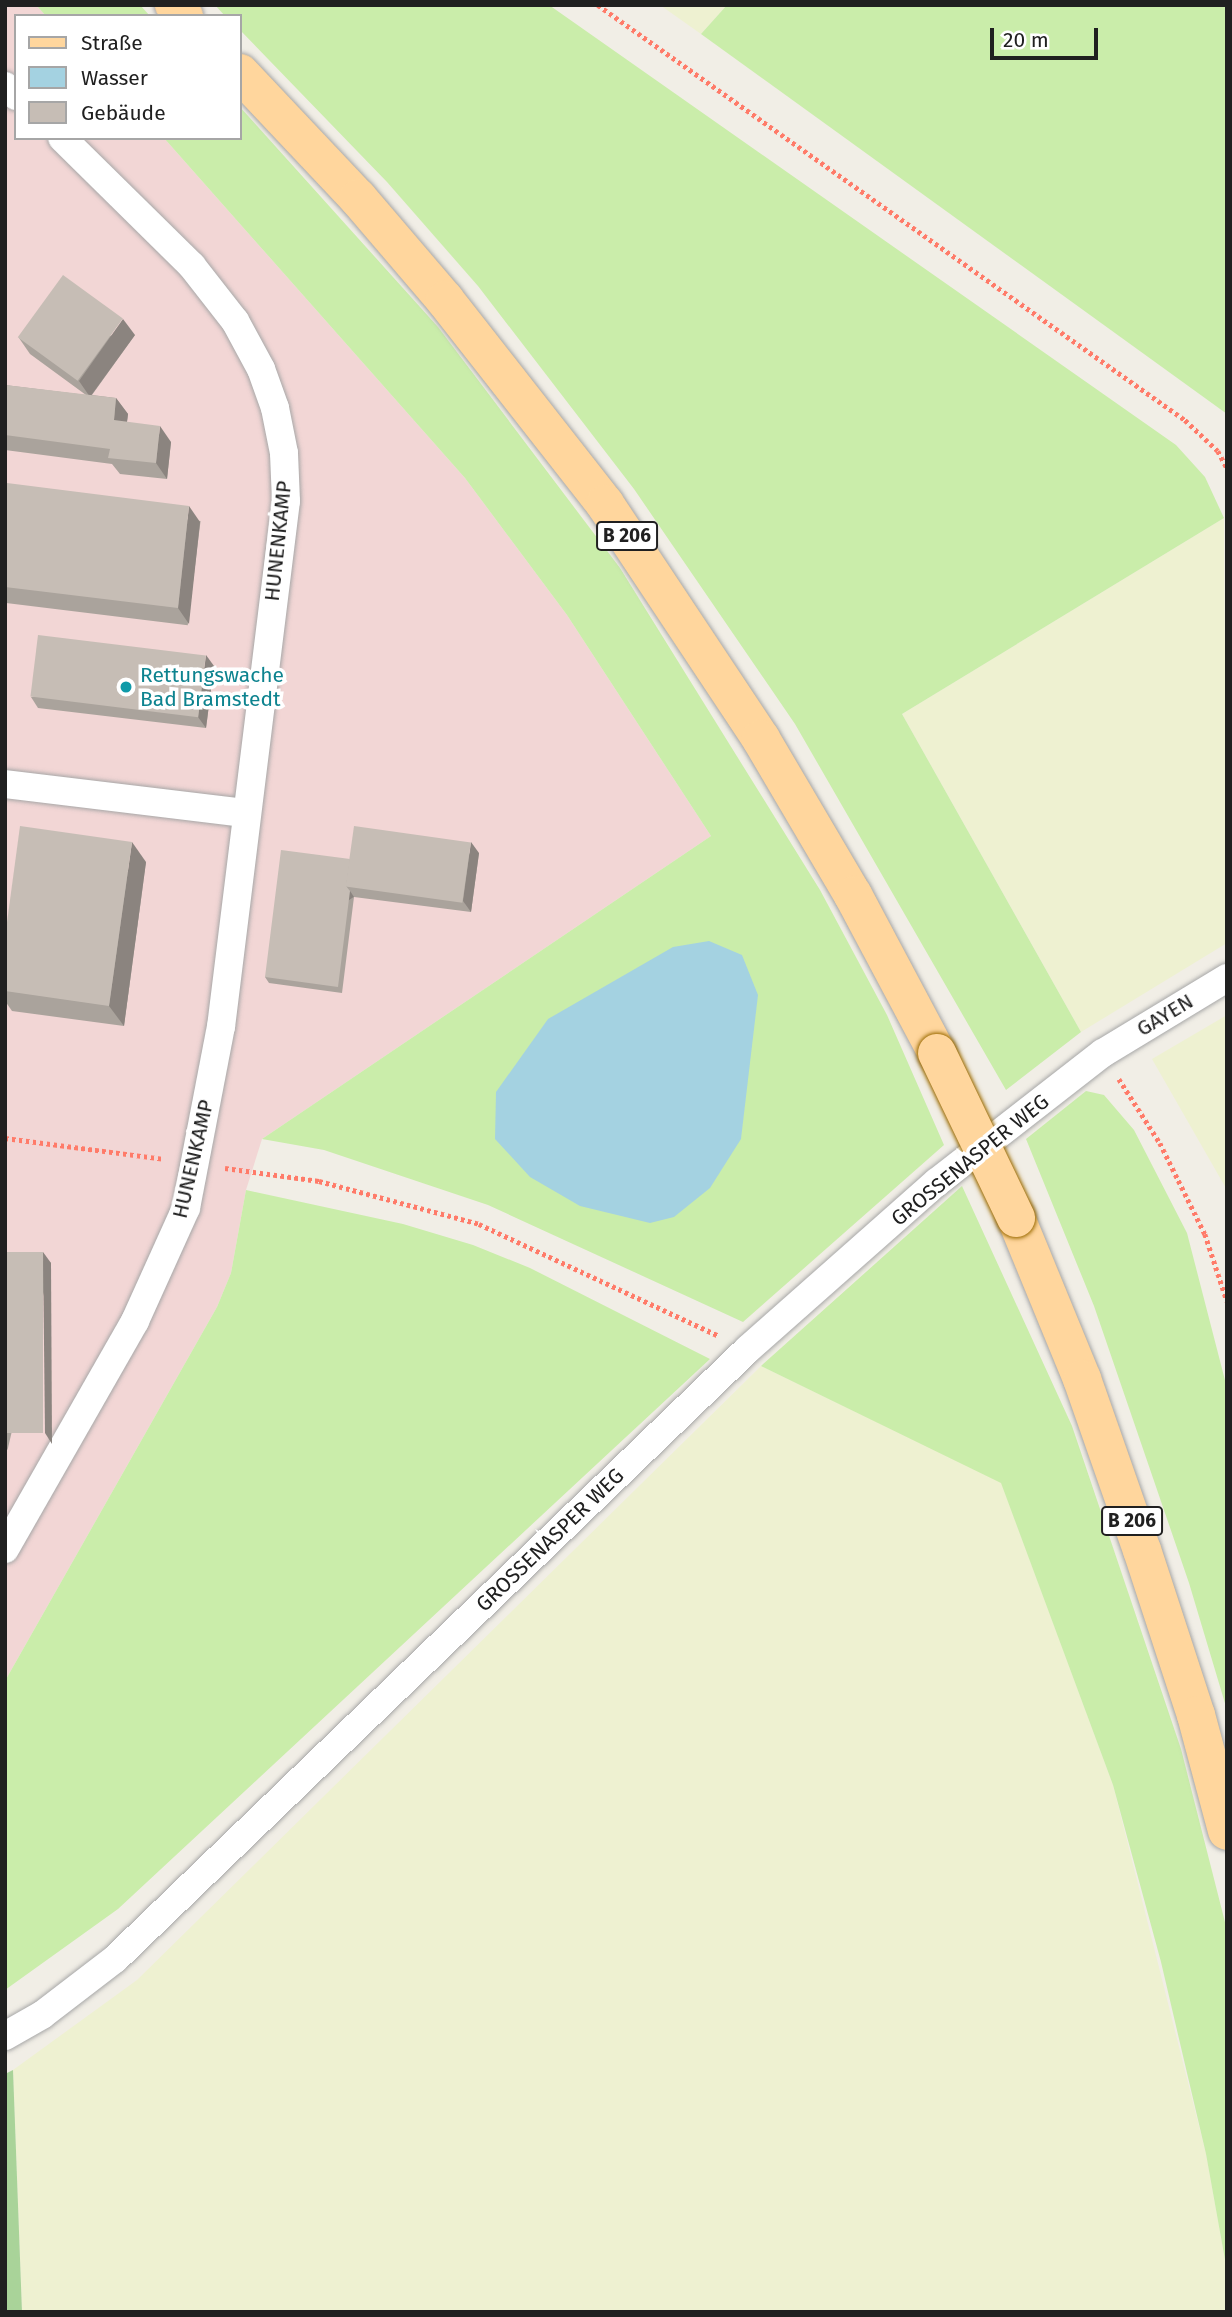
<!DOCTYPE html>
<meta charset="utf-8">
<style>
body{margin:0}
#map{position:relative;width:1232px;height:2317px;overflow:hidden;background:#f1eee6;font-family:"Fira Sans",sans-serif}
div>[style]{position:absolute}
.commercial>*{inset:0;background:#f2d6d5}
.farmland>*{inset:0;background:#eef1d1}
.grass>*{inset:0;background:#caedaa}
.forest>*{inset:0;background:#a9d399}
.water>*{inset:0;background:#a4d2e1}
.path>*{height:4.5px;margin-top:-2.25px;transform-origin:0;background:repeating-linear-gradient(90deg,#ff7b69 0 3.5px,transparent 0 7px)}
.roads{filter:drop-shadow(0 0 2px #a7a7a7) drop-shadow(0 0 2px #a7a7a7)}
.minor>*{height:28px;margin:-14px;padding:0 14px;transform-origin:14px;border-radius:14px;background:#fff}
.primary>*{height:38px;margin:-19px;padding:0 19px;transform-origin:19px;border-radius:19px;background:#ffd69d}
.bridges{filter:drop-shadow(0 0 2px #9c6b00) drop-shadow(0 0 2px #9c6b00)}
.primary-bridge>*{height:38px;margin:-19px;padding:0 19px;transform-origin:19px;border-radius:19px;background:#ffd69d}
.wall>*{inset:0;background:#aaa39c;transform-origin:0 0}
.shaded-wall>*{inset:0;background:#8b847f;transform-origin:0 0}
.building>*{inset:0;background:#c6bdb5;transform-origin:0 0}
.dots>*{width:19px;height:19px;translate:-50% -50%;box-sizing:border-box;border:4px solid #fff;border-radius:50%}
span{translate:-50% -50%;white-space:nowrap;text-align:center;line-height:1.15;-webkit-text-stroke:7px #fff;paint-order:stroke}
.shield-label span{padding:2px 5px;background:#fff;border:2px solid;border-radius:5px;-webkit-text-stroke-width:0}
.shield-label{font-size:19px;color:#202020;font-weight:700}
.street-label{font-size:21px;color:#202020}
.culture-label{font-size:21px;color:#0d838f}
.left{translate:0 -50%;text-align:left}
.frame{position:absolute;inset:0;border:7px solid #202020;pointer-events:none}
.legend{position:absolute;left:14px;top:14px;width:228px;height:126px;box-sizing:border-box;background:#fff;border:2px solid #a6a6a6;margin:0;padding:9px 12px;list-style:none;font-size:21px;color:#202020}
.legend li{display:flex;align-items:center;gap:14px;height:35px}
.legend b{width:35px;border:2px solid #a6a6a6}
.scale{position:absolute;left:990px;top:28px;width:108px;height:32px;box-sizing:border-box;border:4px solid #202020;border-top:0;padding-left:9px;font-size:21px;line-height:24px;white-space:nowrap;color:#202020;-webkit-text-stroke:5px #fff;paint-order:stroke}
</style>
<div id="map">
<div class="commercial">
<div style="clip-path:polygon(5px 5px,36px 5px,46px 16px,16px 16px,16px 138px,164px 138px,465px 478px,567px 615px,711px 836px,262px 1139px,246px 1190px,231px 1273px,217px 1307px,5px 1681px)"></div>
</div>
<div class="farmland">
<div style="clip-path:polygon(660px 5px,727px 5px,701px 34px)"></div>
<div style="clip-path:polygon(1224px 518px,1227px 943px,1081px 1032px,902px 714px)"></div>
<div style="clip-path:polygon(1227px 1015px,1227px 1190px,1152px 1059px)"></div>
<div style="clip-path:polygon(761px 1366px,1001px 1482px,1113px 1785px,1206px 2154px,1227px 2271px,1227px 2312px,22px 2312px,13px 2070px,137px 1980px)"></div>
</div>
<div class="grass">
<div style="clip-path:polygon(36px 5px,140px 5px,150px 16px,46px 16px)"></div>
<div style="clip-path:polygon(215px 5px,549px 5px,1176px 445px,1205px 477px,1224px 518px,902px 714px,1081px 1032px,1006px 1090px,795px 724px,634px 489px,478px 286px,387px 182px,240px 30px,240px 16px,225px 16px)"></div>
<div style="clip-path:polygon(727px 5px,1227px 5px,1227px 414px,701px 34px)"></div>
<div style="clip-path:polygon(240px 107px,438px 327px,620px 568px,820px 890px,887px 1015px,944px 1145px,743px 1322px,488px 1205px,324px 1150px,262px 1139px,711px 836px,567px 615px,465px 478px,164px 138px,240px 138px)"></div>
<div style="clip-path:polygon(1086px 1091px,1104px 1095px,1134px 1130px,1187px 1233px,1227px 1388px,1227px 1710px,1189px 1583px,1094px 1306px,1026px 1139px)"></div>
<div style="clip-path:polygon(962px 1186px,1072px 1426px,1181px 1749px,1227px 1930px,1227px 2271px,1206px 2154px,1161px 1962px,1113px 1785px,1001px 1483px,761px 1366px)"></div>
<div style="clip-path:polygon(246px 1190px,403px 1224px,473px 1245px,530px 1268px,710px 1359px,118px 1909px,5px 1990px,5px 1681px,217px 1307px,231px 1273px)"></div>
</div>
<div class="forest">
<div style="clip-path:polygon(13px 2070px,22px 2312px,5px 2312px,5px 2074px)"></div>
</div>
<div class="water">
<div style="clip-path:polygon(709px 941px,742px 955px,758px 995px,741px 1139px,710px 1188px,674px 1217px,650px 1223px,580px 1206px,530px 1177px,495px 1139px,496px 1092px,548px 1019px,673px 947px)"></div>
</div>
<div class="path">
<div style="left:598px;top:5px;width:719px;rotate:35.26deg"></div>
<div style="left:1185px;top:420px;width:45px;rotate:43.2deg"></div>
<div style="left:1218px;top:451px;width:19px;rotate:62deg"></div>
<div style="left:1119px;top:1079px;width:76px;rotate:57.4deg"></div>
<div style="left:1160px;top:1143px;width:102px;rotate:63.7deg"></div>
<div style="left:1205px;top:1234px;width:71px;rotate:71.8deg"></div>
<div style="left:5px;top:1138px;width:160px;rotate:7.5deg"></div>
<div style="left:225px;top:1168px;width:95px;rotate:7.9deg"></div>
<div style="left:319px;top:1181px;width:166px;rotate:15deg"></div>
<div style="left:479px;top:1224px;width:263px;rotate:25deg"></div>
</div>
<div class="roads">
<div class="minor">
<div style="left:5px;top:86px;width:15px;rotate:42deg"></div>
<div style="left:5px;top:784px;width:242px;rotate:6.9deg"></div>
<div style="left:5px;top:1549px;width:262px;rotate:-60.3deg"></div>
<div style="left:135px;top:1321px;width:124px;rotate:-65.7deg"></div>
<div style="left:186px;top:1208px;width:184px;rotate:-79.1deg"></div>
<div style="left:221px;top:1027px;width:530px;rotate:-82.96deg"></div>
<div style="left:286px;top:501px;width:48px;rotate:-92.4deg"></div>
<div style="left:284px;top:453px;width:46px;rotate:-101.3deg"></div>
<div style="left:275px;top:408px;width:41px;rotate:-109.7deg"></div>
<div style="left:261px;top:369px;width:55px;rotate:-118.4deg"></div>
<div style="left:235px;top:321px;width:70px;rotate:-128deg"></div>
<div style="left:192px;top:266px;width:182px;rotate:-135.4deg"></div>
<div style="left:5px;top:2036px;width:43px;rotate:-29.6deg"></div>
<div style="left:42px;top:2015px;width:92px;rotate:-37.5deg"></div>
<div style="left:115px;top:1959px;width:879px;rotate:-43.94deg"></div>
<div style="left:748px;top:1349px;width:252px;rotate:-41.5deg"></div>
<div style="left:937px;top:1182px;width:210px;rotate:-37.9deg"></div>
<div style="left:1103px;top:1053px;width:145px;rotate:-31.2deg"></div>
</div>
<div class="primary">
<div style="left:174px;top:5px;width:15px;rotate:48deg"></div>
<div style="left:240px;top:73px;width:172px;rotate:46.7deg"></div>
<div style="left:358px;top:198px;width:134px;rotate:49.5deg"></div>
<div style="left:445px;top:300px;width:259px;rotate:51.9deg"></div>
<div style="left:605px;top:504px;width:282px;rotate:56.4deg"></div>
<div style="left:761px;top:739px;width:181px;rotate:59.5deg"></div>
<div style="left:853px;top:895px;width:179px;rotate:62deg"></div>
<div style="left:1016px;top:1218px;width:174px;rotate:67.7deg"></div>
<div style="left:1082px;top:1379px;width:181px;rotate:70.7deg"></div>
<div style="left:1142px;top:1550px;width:174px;rotate:71.9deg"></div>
<div style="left:1196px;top:1715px;width:120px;rotate:75deg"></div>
</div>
</div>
<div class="bridges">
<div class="primary-bridge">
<div style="left:937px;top:1053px;width:183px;rotate:64.4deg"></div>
</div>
</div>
<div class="wall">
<div style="clip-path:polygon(135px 335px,92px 395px,116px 398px,128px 414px,127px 422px,171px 442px,167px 479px,120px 474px,112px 464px,5px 450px,5px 385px,86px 395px,30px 354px,19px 338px)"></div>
<div style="left:5px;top:497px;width:197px;height:105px;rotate:7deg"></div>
<div style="clip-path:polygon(214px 666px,206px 728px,38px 708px,31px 697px)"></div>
<div style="clip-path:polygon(479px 853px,471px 912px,354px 897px,342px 993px,269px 983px,265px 977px,350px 859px)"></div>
<div style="clip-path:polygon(146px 862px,124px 1026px,12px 1011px,5px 1001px,5px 937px)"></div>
<div style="left:5px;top:1252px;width:47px;height:192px;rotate:13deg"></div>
</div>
<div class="shaded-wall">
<div style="clip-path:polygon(123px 319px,135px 335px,90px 397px,79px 381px)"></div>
<div style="clip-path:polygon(116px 398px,128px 414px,125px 437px,114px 420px)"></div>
<div style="clip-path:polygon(160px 426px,171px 442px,167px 479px,156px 463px)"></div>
<div style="clip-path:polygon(189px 506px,200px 522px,189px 624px,178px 608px)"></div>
<div style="clip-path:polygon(206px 655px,214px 666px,206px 728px,198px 717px)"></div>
<div style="clip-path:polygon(132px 842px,146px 862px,124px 1026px,109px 1006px)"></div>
<div style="clip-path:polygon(471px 842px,479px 853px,471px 912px,463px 901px)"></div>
<div style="left:350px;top:891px;width:7px;height:97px;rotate:56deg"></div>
<div style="clip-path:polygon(43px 1252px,51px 1263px,52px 1444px,45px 1433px)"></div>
</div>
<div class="building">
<div style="left:63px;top:275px;width:74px;height:77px;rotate:36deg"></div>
<div style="clip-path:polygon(5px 385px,116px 398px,114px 420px,160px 426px,156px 463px,108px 458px,110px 449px,5px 435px)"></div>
<div style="clip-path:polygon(7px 483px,189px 506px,178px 608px,5px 587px,5px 497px)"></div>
<div style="left:38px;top:635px;width:169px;height:62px;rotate:7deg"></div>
<div style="clip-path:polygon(20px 826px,132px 842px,109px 1006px,5px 991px,5px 937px)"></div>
<div style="left:354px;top:826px;width:118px;height:61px;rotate:8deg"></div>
<div style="clip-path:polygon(281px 850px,350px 859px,346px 886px,350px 891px,338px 987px,265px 977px)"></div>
<div style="left:5px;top:1252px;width:38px;height:181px"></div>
</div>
<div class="dots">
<div style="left:126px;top:687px;background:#0f9aa8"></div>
</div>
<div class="shield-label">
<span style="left:627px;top:536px">B 206</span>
<span style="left:1132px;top:1521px">B 206</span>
</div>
<div class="street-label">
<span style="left:278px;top:541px;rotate:-84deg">HUNENKAMP</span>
<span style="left:1165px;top:1015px;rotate:-31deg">GAYEN</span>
<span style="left:193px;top:1159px;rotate:-77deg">HUNENKAMP</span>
<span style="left:970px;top:1160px;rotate:-39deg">GROSSENASPER WEG</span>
<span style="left:550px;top:1540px;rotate:-44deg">GROSSENASPER WEG</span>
</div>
<div class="culture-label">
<span class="left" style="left:140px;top:687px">Rettungswache<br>Bad Bramstedt</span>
</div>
<div class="frame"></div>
<ul class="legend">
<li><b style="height:9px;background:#ffd69d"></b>Straße</li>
<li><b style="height:19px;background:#a4d2e1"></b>Wasser</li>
<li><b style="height:19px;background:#c6bdb5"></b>Gebäude</li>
</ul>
<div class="scale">20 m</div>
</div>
